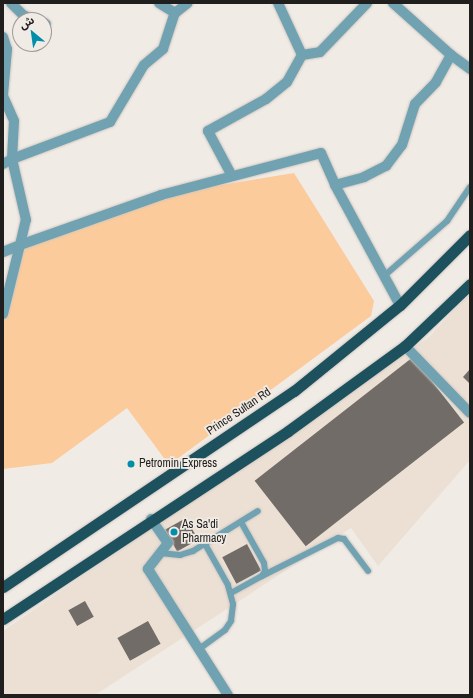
<!DOCTYPE html>
<meta charset="utf-8">
<style>
body{margin:0}
#map{position:relative;width:473px;height:698px;overflow:hidden;background:#f1ebe5;font-family:"Archivo Narrow","Noto Sans Arabic",sans-serif}
div>[style]{position:absolute}
.built>*{inset:0;background:#ece0d4}
.green>*{inset:0;background:#fbcb9b}
.building>*{inset:0;background:#716c67;transform-origin:0 0}
.roads{filter:drop-shadow(0 0 1px #ccc6c1) drop-shadow(0 0 1px #ccc6c1)}
.service>*{height:6px;margin:-3px;padding:0 3px;transform-origin:3px;border-radius:3px;background:#70a2b1}
.minor>*{height:10px;margin:-5px;padding:0 5px;transform-origin:5px;border-radius:5px;background:#70a2b1}
.tertiary>*{height:10px;margin:-5px;padding:0 5px;transform-origin:5px;border-radius:5px;background:#70a2b1}
.trunk>*{height:11px;margin:-5.5px;padding:0 5.5px;transform-origin:5.5px;border-radius:5.5px;background:#1e515e}
.dots>*{width:11px;height:11px;translate:-50% -50%;box-sizing:border-box;border:2px solid #f1ebe5;border-radius:50%}
span{translate:-50% -50%;white-space:nowrap;text-align:center;line-height:1.15;-webkit-text-stroke:3.5px #f1ebe5;paint-order:stroke}
.street-label{font-size:12px;color:#211f1d}
.poi-label{font-size:12px;color:#211f1d}
.left{translate:0 -50%;text-align:left}
.frame{position:absolute;inset:0;border:4px solid #211f1d;pointer-events:none}
.north{position:absolute;left:12px;top:12px;width:40px;height:40px;box-sizing:border-box;background:#f1ebe5;border:1px solid #9e9995;border-radius:50%;rotate:331deg;font-size:11px;font-weight:700;line-height:16px;text-align:center;color:#211f1d}
.north::after{content:'';display:block;margin:auto;width:14px;height:18px;background:#008eaa;clip-path:polygon(50% 0,100% 100%,50% 72%,0 100%)}
</style>
<div id="map">
<div class="built">
<div style="clip-path:polygon(470px 293px,470px 460px,378px 566px,351px 528px,95px 695px,3px 695px,3px 631px,429px 337px)"></div>
</div>
<div class="green">
<div style="clip-path:polygon(294px 173px,374px 301px,371px 316px,169px 465px,127px 408px,52px 463px,3px 469px,3px 314px,20px 245px,161px 195px)"></div>
</div>
<div class="building">
<div style="left:413px;top:357px;width:83px;height:201px;rotate:52deg"></div>
<div style="clip-path:polygon(470px 369px,470px 384px,463px 377px)"></div>
<div style="left:186px;top:518px;width:25px;height:24px;rotate:61deg"></div>
<div style="left:247px;top:544px;width:30px;height:28px;rotate:62deg"></div>
<div style="left:85px;top:601px;width:18px;height:19px;rotate:61deg"></div>
<div style="left:148px;top:621px;width:26px;height:35px;rotate:61deg"></div>
</div>
<div class="roads">
<div class="service">
<div style="left:384px;top:276px;width:84px;rotate:-41.1deg"></div>
<div style="left:447px;top:221px;width:41px;rotate:-55.9deg"></div>
<div style="left:160px;top:553px;width:20px;rotate:6deg"></div>
<div style="left:180px;top:555px;width:14px;rotate:-17deg"></div>
<div style="left:193px;top:551px;width:76px;rotate:-31.6deg"></div>
<div style="left:262px;top:576px;width:85px;rotate:-26.6deg"></div>
<div style="left:338px;top:538px;width:6px;rotate:9deg"></div>
<div style="left:344px;top:539px;width:40px;rotate:53deg"></div>
<div style="left:231px;top:593px;width:35px;rotate:-29deg"></div>
<div style="left:262px;top:576px;width:6px;rotate:-59deg"></div>
<div style="left:265px;top:571px;width:8px;rotate:-97deg"></div>
<div style="left:264px;top:563px;width:47px;rotate:-119.3deg"></div>
<div style="left:199px;top:649px;width:32px;rotate:-36deg"></div>
<div style="left:225px;top:630px;width:11px;rotate:-56deg"></div>
<div style="left:231px;top:621px;width:17px;rotate:-83deg"></div>
<div style="left:233px;top:604px;width:20px;rotate:-105deg"></div>
<div style="left:228px;top:585px;width:47px;rotate:-119.3deg"></div>
</div>
<div class="minor">
<div style="left:11px;top:3px;width:17px;rotate:45deg"></div>
<div style="left:23px;top:15px;width:13px;rotate:23deg"></div>
<div style="left:159px;top:3px;width:19px;rotate:32deg"></div>
<div style="left:175px;top:13px;width:16px;rotate:-38deg"></div>
<div style="left:278px;top:3px;width:57px;rotate:65.2deg"></div>
<div style="left:302px;top:55px;width:18px;rotate:-9deg"></div>
<div style="left:320px;top:52px;width:68px;rotate:-46.2deg"></div>
<div style="left:44px;top:23px;width:2px;rotate:27deg"></div>
<div style="left:3px;top:37px;width:13px;rotate:72deg"></div>
<div style="left:7px;top:49px;width:46px;rotate:95deg"></div>
<div style="left:3px;top:96px;width:27px;rotate:66deg"></div>
<div style="left:14px;top:121px;width:38px;rotate:93deg"></div>
<div style="left:12px;top:159px;width:10px;rotate:151deg"></div>
<div style="left:232px;top:176px;width:51px;rotate:-118.1deg"></div>
<div style="left:208px;top:131px;width:66px;rotate:-28.9deg"></div>
<div style="left:266px;top:99px;width:27px;rotate:-39deg"></div>
<div style="left:287px;top:82px;width:31px;rotate:-61deg"></div>
<div style="left:335px;top:185px;width:30px;rotate:-15deg"></div>
<div style="left:364px;top:177px;width:25px;rotate:-27deg"></div>
<div style="left:386px;top:166px;width:26px;rotate:-53deg"></div>
<div style="left:402px;top:145px;width:43px;rotate:-72.4deg"></div>
<div style="left:415px;top:104px;width:30px;rotate:-46deg"></div>
<div style="left:436px;top:82px;width:31px;rotate:-61deg"></div>
<div style="left:3px;top:252px;width:18px;rotate:-22deg"></div>
<div style="left:20px;top:245px;width:26px;rotate:-77deg"></div>
<div style="left:26px;top:220px;width:63px;rotate:-102.9deg"></div>
<div style="left:12px;top:159px;width:105px;rotate:-20.7deg"></div>
<div style="left:110px;top:122px;width:66px;rotate:-59.2deg"></div>
<div style="left:144px;top:65px;width:25px;rotate:-40deg"></div>
<div style="left:163px;top:49px;width:38px;rotate:-72deg"></div>
<div style="left:3px;top:314px;width:71px;rotate:-76.2deg"></div>
<div style="left:20px;top:245px;width:150px;rotate:-19.5deg"></div>
<div style="left:161px;top:195px;width:165px;rotate:-14.7deg"></div>
<div style="left:321px;top:153px;width:35px;rotate:66deg"></div>
<div style="left:335px;top:185px;width:136px;rotate:61.6deg"></div>
<div style="left:405px;top:346px;width:93px;rotate:45.9deg"></div>
<div style="left:151px;top:519px;width:29px;rotate:55deg"></div>
<div style="left:168px;top:543px;width:33px;rotate:128deg"></div>
<div style="left:148px;top:569px;width:149px;rotate:57.6deg"></div>
</div>
<div class="tertiary">
<div style="left:393px;top:3px;width:78px;rotate:41.9deg"></div>
<div style="left:451px;top:55px;width:24px;rotate:36deg"></div>
</div>
<div class="trunk">
<div style="left:3px;top:587px;width:351px;rotate:-34deg"></div>
<div style="left:294px;top:391px;width:136px;rotate:-39.1deg"></div>
<div style="left:400px;top:305px;width:99px;rotate:-45deg"></div>
<div style="left:3px;top:619px;width:341px;rotate:-33.4deg"></div>
<div style="left:288px;top:431px;width:145px;rotate:-36deg"></div>
<div style="left:405px;top:346px;width:90px;rotate:-43.6deg"></div>
</div>
</div>
<div class="dots">
<div style="left:131px;top:464px;background:#008eaa"></div>
<div style="left:174px;top:532px;background:#008eaa"></div>
</div>
<div class="street-label">
<span style="left:239px;top:412px;rotate:-34deg">Prince Sultan Rd</span>
</div>
<div class="poi-label">
<span class="left" style="left:139px;top:464px">Petromin Express</span>
<span class="left" style="left:182px;top:532px">As Sa'di<br>Pharmacy</span>
</div>
<div class="frame"></div>
<div class="north">ش</div>
</div>
